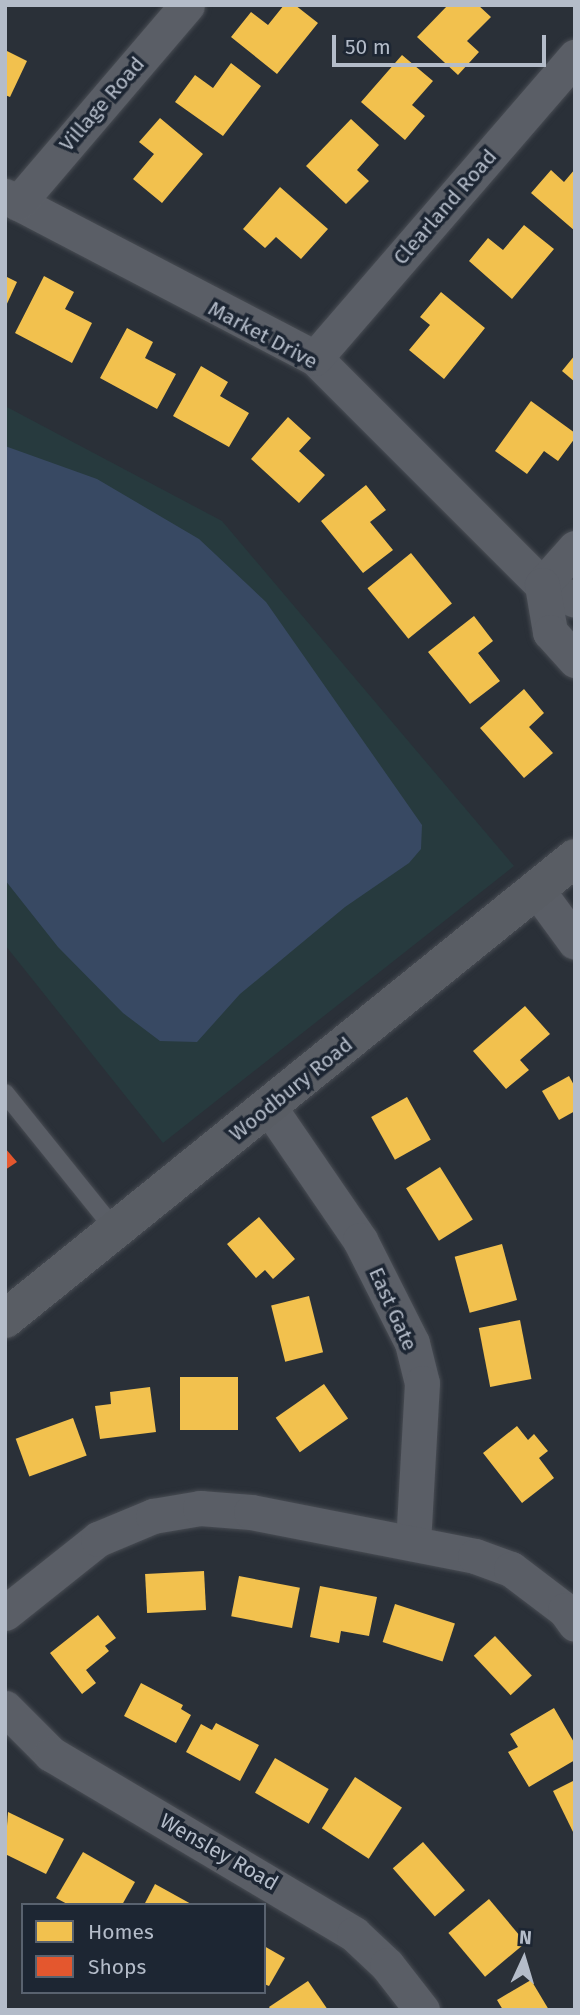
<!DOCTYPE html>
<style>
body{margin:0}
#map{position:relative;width:580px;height:2015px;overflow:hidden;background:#2a3038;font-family:"Fira Sans",sans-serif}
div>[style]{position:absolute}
.green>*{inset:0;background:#273a3e}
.water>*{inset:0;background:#384963}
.homes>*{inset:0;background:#f2c14e;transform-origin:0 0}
.shops>*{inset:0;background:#e4572e}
.roads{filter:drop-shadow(0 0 2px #484c53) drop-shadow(0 0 2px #484c53)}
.lane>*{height:18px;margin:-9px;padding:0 9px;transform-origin:9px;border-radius:9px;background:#5a5e66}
.street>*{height:35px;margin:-17.5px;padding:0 17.5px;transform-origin:17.5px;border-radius:17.5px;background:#5a5e66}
.secondary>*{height:38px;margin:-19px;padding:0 19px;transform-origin:19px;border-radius:19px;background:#595d64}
span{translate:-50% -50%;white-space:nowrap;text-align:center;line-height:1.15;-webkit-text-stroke:7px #1d2633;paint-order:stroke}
.street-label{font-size:21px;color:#b4bcc9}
.frame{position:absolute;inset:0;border:7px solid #b4bcc9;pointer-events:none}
.legend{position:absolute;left:21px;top:1903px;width:245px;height:91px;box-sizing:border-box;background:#1d2633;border:2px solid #59626f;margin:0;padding:9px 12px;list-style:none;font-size:21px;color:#b4bcc9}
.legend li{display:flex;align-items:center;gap:14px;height:35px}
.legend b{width:35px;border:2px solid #59626f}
.north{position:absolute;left:489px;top:1924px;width:70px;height:70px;-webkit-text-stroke:5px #1d2633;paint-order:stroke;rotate:4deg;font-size:19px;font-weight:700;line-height:28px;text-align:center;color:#b4bcc9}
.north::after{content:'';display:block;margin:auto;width:24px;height:32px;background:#b4bcc9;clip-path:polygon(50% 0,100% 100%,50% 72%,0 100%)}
.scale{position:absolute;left:332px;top:35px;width:214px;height:32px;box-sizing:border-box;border:4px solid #b4bcc9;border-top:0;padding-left:9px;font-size:21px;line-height:24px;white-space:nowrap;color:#b4bcc9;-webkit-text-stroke:5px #1d2633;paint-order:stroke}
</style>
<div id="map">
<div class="green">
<div style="clip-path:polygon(5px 406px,222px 521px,514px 866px,163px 1143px,5px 945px)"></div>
</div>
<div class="water">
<div style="clip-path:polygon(5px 446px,97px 479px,199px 539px,266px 602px,422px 825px,421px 849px,409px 863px,345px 907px,240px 994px,197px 1042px,160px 1041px,123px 1013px,58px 947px,5px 880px)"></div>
</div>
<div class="homes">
<div style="clip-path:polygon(284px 5px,295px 5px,318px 23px,277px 74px,231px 37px,251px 12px,268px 25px)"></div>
<div style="clip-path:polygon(448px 5px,478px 5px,491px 17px,467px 41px,479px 52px,458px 75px,417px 37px)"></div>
<div style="clip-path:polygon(5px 50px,27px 61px,10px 97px,5px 95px)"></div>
<div style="clip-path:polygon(402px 55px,433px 81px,412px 105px,425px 116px,405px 140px,361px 102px)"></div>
<div style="clip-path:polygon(231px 63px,261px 86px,223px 136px,175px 102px,195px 75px,213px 88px)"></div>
<div style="clip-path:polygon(160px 118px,203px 154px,162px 203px,133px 179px,154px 154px,139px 142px)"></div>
<div style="clip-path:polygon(351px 119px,379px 145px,357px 170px,369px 181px,346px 204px,306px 166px)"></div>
<div style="clip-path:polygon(575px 169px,575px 231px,531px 193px,551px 170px,564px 182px)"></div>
<div style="clip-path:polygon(280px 187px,328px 229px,301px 259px,276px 237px,265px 248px,243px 229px)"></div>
<div style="clip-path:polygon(524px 225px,554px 249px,512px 299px,469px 261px,488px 238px,503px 250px)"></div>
<div style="clip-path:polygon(5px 276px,17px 282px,5px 308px)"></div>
<div style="clip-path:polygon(44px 276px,74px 292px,65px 309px,92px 323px,72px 363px,15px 333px)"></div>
<div style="clip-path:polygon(441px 292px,485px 328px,444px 379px,409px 350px,430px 325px,420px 317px)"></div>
<div style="clip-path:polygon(127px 328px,153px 342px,145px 358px,176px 374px,157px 409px,100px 378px)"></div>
<div style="clip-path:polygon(575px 355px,575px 382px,562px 371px)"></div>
<div style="clip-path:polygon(201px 366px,228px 382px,220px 396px,249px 413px,229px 447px,173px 416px)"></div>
<div style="clip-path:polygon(531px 401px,575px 433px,575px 438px,558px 461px,544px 451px,527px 474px,495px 451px)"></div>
<div style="clip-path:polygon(288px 417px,311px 438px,299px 451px,325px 475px,299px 503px,251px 459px)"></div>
<div style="clip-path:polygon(366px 485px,386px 510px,370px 522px,393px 550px,363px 573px,321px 521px)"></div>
<div style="left:411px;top:553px;width:65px;height:56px;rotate:51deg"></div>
<div style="clip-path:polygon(474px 616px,493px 641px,478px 653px,500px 681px,470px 704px,428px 652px)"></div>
<div style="clip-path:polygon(524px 689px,544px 713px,529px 727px,553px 753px,524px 778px,480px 728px)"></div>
<div style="clip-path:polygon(525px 1006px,550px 1034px,520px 1060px,529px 1070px,506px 1089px,473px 1051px)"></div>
<div style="clip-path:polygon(569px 1076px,575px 1087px,575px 1111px,559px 1120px,542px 1091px)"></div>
<div style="left:407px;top:1097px;width:49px;height:41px;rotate:61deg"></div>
<div style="left:440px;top:1167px;width:62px;height:40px;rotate:58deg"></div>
<div style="clip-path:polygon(259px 1217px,295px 1259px,273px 1279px,265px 1270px,256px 1278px,227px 1244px)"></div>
<div style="left:502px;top:1244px;width:58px;height:49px;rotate:75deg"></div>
<div style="left:309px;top:1296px;width:58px;height:39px;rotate:76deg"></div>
<div style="left:520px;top:1320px;width:60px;height:42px;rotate:79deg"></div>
<div style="left:180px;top:1377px;width:58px;height:53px"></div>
<div style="left:324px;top:1384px;width:42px;height:59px;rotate:55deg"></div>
<div style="clip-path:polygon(150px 1387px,156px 1432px,100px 1439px,95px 1406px,111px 1404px,110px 1392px)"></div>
<div style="left:73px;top:1418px;width:40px;height:61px;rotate:70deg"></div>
<div style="clip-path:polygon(517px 1426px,528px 1440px,534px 1434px,548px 1451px,539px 1458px,554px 1478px,522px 1503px,483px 1453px)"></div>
<div style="left:204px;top:1571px;width:39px;height:59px;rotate:87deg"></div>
<div style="left:239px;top:1576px;width:62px;height:41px;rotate:11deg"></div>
<div style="clip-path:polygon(320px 1586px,377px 1597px,369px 1636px,341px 1631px,339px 1643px,310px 1637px)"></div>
<div style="left:395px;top:1604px;width:63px;height:40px;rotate:18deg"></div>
<div style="clip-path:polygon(98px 1615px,116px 1638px,105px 1646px,109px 1651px,86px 1670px,96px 1683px,82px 1694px,50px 1653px)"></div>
<div style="left:495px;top:1636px;width:54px;height:29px;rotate:47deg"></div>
<div style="clip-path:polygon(141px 1683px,183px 1705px,181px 1709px,191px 1715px,176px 1743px,124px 1716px)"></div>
<div style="clip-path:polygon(554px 1708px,575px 1744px,575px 1760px,529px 1787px,508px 1752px,518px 1747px,510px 1734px)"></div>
<div style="clip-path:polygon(216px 1723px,259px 1745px,240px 1781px,186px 1752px,201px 1724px,212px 1730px)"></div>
<div style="left:275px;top:1758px;width:62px;height:40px;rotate:30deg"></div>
<div style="left:355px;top:1777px;width:56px;height:61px;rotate:33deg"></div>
<div style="clip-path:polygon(575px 1780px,575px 1836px,553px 1791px)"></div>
<div style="clip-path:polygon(8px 1812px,64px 1839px,46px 1874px,5px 1854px)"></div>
<div style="left:423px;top:1842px;width:64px;height:40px;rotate:49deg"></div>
<div style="clip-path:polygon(83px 1852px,135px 1882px,122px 1905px,69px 1905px,56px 1898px)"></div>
<div style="clip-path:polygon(155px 1884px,193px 1905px,144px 1905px)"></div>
<div style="left:489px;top:1899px;width:57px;height:53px;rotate:50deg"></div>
<div style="clip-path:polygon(264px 1946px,285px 1958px,269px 1986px,264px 1984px)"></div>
<div style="clip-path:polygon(531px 1980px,549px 2010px,503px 2010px,497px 2000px)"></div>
<div style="clip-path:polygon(308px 1981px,328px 2010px,271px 2010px,269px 2007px)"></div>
</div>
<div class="shops">
<div style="clip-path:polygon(5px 1148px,17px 1162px,5px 1170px)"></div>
</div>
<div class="roads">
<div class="lane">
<div style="left:5px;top:1093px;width:176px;rotate:51.2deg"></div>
</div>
<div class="street">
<div style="left:5px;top:196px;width:350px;rotate:27.6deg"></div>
<div style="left:315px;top:358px;width:321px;rotate:45deg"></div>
<div style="left:542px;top:585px;width:36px;rotate:24deg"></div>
<div style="left:18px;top:203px;width:260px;rotate:-49.5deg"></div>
<div style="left:315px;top:358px;width:398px;rotate:-49.2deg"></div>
<div style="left:575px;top:548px;width:50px;rotate:131.7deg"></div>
<div style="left:542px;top:585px;width:48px;rotate:80.3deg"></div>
<div style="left:550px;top:632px;width:38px;rotate:48deg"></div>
<div style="left:537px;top:890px;width:64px;rotate:53.8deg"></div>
<div style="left:269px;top:1107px;width:161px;rotate:55.6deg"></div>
<div style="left:360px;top:1240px;width:115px;rotate:63.2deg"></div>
<div style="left:412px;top:1343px;width:41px;rotate:76deg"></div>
<div style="left:422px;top:1383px;width:159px;rotate:93.2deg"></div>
<div style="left:5px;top:1613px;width:119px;rotate:-38.5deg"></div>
<div style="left:98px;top:1539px;width:60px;rotate:-22.7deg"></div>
<div style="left:153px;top:1516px;width:48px;rotate:-9.7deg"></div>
<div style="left:200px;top:1508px;width:51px;rotate:4.5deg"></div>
<div style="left:251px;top:1512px;width:228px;rotate:11.1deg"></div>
<div style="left:475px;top:1556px;width:38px;rotate:20deg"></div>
<div style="left:511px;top:1569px;width:68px;rotate:37.2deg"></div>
<div style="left:565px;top:1610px;width:17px;rotate:54deg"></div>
<div style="left:5px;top:1708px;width:65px;rotate:45deg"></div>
<div style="left:51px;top:1754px;width:352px;rotate:30.7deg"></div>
<div style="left:354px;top:1934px;width:45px;rotate:43.2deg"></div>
<div style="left:387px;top:1965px;width:57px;rotate:52.1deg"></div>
</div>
<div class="secondary">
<div style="left:5px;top:1319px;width:733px;rotate:-38.96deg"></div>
</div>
</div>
<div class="street-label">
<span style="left:102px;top:104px;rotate:-49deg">Village Road</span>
<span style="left:445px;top:207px;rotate:-49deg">Clearland Road</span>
<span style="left:263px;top:335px;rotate:28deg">Market Drive</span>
<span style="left:291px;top:1089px;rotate:-39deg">Woodbury Road</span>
<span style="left:393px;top:1309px;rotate:66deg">East Gate</span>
<span style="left:219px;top:1852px;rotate:30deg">Wensley Road</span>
</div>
<div class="frame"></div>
<ul class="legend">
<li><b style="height:19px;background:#f2c14e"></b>Homes</li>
<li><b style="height:19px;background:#e4572e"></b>Shops</li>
</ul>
<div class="north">N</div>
<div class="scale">50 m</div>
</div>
